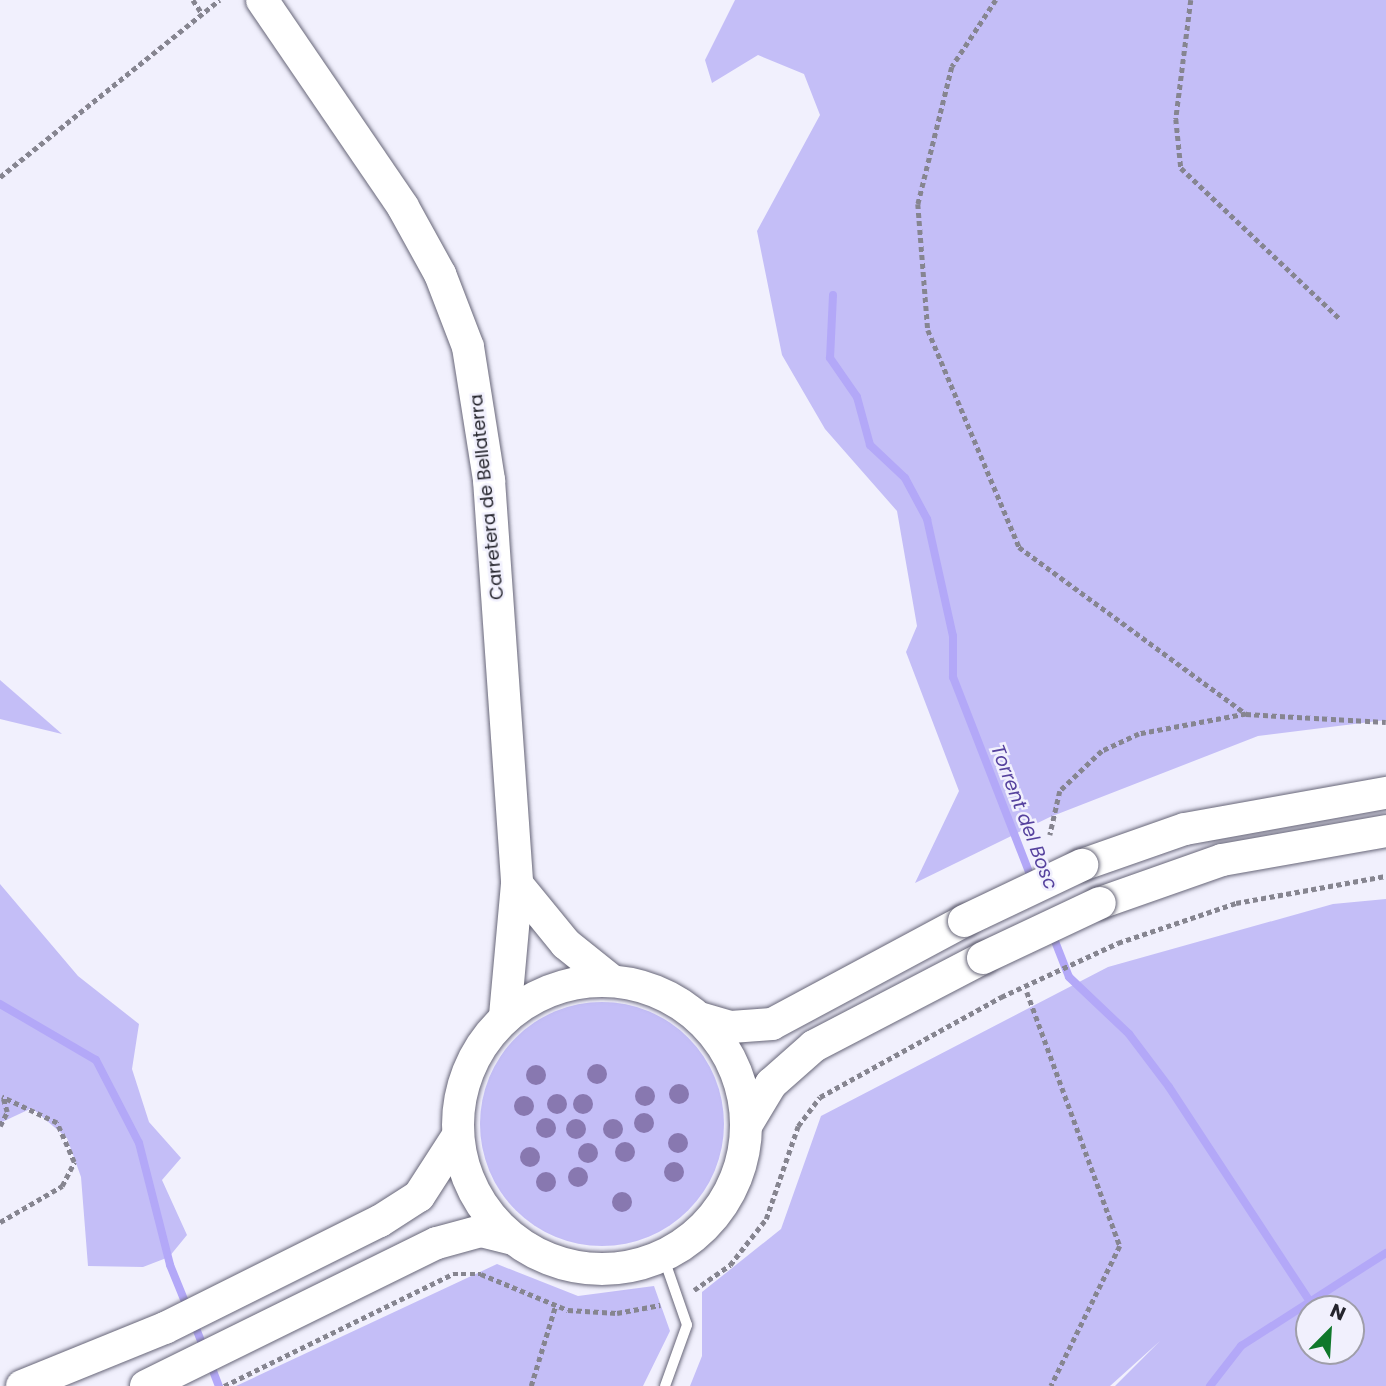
<!DOCTYPE html>
<style>
body{margin:0}
#map{position:relative;width:1386px;height:1386px;overflow:hidden;background:#f1f0fd;font-family:Poppins,sans-serif}
div>[style]{position:absolute}
.green>*{inset:0;background:#c4bef7}
.round{border-radius:50%}
.stream>*{height:8px;margin:-4px;padding:0 4px;transform-origin:4px;border-radius:4px;background:#b3a8f8}
.path>*{height:4.5px;margin-top:-2.25px;transform-origin:0;background:repeating-linear-gradient(90deg,#868590 0 5px,transparent 0 8.5px)}
.roads{filter:drop-shadow(0 0 2px #676678) drop-shadow(0 0 2px #676678)}
.lane>*{height:10px;margin:-5px;padding:0 5px;transform-origin:5px;border-radius:5px;background:#fff}
.secondary>*{height:32px;margin:-16px;padding:0 16px;transform-origin:16px;border-radius:16px;background:#fff}
.secondary>.ring{margin:-16px;padding:0;box-sizing:content-box;background:none;border:32px solid #fff;border-radius:50%}
.path-bridge>*{height:4.5px;margin-top:-2.25px;transform-origin:0;background:repeating-linear-gradient(90deg,#868590 0 5px,transparent 0 8.5px)}
.bridges{filter:drop-shadow(0 0 2px #676678) drop-shadow(0 0 2px #676678)}
.secondary-bridge>*{height:32px;margin:-16px;padding:0 16px;transform-origin:16px;border-radius:16px;background:#fff}
.trees>*{width:20px;height:20px;margin:-10px;border-radius:50%;background:#8878b0}
span{translate:-50% -50%;white-space:nowrap;text-align:center;line-height:1.15;-webkit-text-stroke:5px #f1f0fd;paint-order:stroke}
.street-label{font-size:18px;color:#24242c}
.water-label{font-size:19px;color:#56429e;font-style:italic}
.north{position:absolute;left:1295px;top:1295px;width:70px;height:70px;box-sizing:border-box;background:#f1f0fd;border:2px solid #9f9ea9;border-radius:50%;rotate:24deg;font-size:19px;font-weight:700;line-height:28px;text-align:center;color:#24242c}
.north::after{content:'';display:block;margin:auto;width:24px;height:32px;background:#10782b;clip-path:polygon(50% 0,100% 100%,50% 72%,0 100%)}
</style>
<div id="map">
<div class="green">
<div style="clip-path:polygon(735px 0,1386px 0,1386px 720px,1258px 736px,1050px 817px,915px 883px,959px 791px,906px 652px,917px 626px,897px 511px,825px 429px,782px 355px,757px 231px,820px 115px,804px 74px,758px 55px,712px 83px,705px 60px)"></div>
<div style="clip-path:polygon(0 680px,62px 734px,0 719px)"></div>
<div style="clip-path:polygon(0 884px,78px 976px,139px 1024px,132px 1069px,149px 1122px,181px 1158px,162px 1180px,187px 1235px,169px 1257px,143px 1267px,88px 1266px,81px 1177px,67px 1138px,32px 1108px,0 1123px)"></div>
<div style="clip-path:polygon(evenodd,1386px 899px,1386px 1386px,1115px 1386px,1160px 1341px,1110px 1386px,690px 1386px,702px 1356px,702px 1292px,781px 1229px,821px 1116px,1108px 967px,1333px 904px,1386px 899px,1309px 1309px,1351px 1309px,1351px 1351px,1309px 1351px,1309px 1309px)"></div>
<div class="round" style="left:480px;top:1002px;width:244px;height:244px"></div>
<div style="clip-path:polygon(497px 1264px,578px 1296px,654px 1286px,670px 1331px,643px 1386px,236px 1386px)"></div>
</div>
<div class="stream">
<div style="left:833px;top:295px;width:63px;rotate:92.7deg"></div>
<div style="left:830px;top:358px;width:47px;rotate:55.3deg"></div>
<div style="left:857px;top:397px;width:50px;rotate:74.8deg"></div>
<div style="left:870px;top:445px;width:48px;rotate:43.3deg"></div>
<div style="left:905px;top:478px;width:47px;rotate:61.8deg"></div>
<div style="left:927px;top:519px;width:120px;rotate:77.5deg"></div>
<div style="left:953px;top:636px;width:41px;rotate:90deg"></div>
<div style="left:953px;top:677px;width:218px;rotate:68.7deg"></div>
<div style="left:1051px;top:931px;width:49px;rotate:68.6deg"></div>
<div style="left:1069px;top:977px;width:83px;rotate:43.5deg"></div>
<div style="left:1129px;top:1034px;width:66px;rotate:53deg"></div>
<div style="left:1169px;top:1087px;width:257px;rotate:56.7deg"></div>
<div style="left:0;top:1004px;width:111px;rotate:30.3deg"></div>
<div style="left:96px;top:1060px;width:93px;rotate:62.6deg"></div>
<div style="left:139px;top:1143px;width:126px;rotate:75.7deg"></div>
<div style="left:170px;top:1265px;width:48px;rotate:67.8deg"></div>
<div style="left:193px;top:1321px;width:32px;rotate:68deg"></div>
<div style="left:210px;top:1363px;width:25px;rotate:69deg"></div>
<div style="left:1210px;top:1386px;width:51px;rotate:-52.2deg"></div>
<div style="left:1241px;top:1346px;width:172px;rotate:-32.7deg"></div>
</div>
<div class="path">
<div style="left:193px;top:0;width:14px;rotate:56deg"></div>
<div style="left:996px;top:0;width:80px;rotate:123.3deg"></div>
<div style="left:952px;top:67px;width:141px;rotate:103.9deg"></div>
<div style="left:918px;top:204px;width:126px;rotate:85.5deg"></div>
<div style="left:928px;top:330px;width:235px;rotate:67.2deg"></div>
<div style="left:1019px;top:547px;width:282px;rotate:36.3deg"></div>
<div style="left:1246px;top:714px;width:109px;rotate:169.4deg"></div>
<div style="left:1139px;top:734px;width:41px;rotate:155.3deg"></div>
<div style="left:1102px;top:751px;width:58px;rotate:136.4deg"></div>
<div style="left:1060px;top:791px;width:45px;rotate:102.8deg"></div>
<div style="left:1191px;top:0;width:120px;rotate:97.2deg"></div>
<div style="left:1176px;top:119px;width:49px;rotate:84.2deg"></div>
<div style="left:1181px;top:168px;width:218px;rotate:43.5deg"></div>
<div style="left:0;top:177px;width:282px;rotate:-38.9deg"></div>
<div style="left:1246px;top:714px;width:140px;rotate:3.3deg"></div>
<div style="left:1118px;top:943px;width:125px;rotate:-18.7deg"></div>
<div style="left:1236px;top:903px;width:152px;rotate:-10.2deg"></div>
<div style="left:1027px;top:992px;width:270px;rotate:69.9deg"></div>
<div style="left:1120px;top:1246px;width:156px;rotate:116.2deg"></div>
<div style="left:0;top:1126px;width:16px;rotate:-63deg"></div>
<div style="left:7px;top:1112px;width:15px;rotate:-106deg"></div>
<div style="left:0;top:1222px;width:72px;rotate:-30.1deg"></div>
<div style="left:62px;top:1186px;width:27px;rotate:-63deg"></div>
<div style="left:74px;top:1162px;width:43px;rotate:-113.6deg"></div>
<div style="left:57px;top:1123px;width:61px;rotate:-154.7deg"></div>
<div style="left:694px;top:1290px;width:44px;rotate:-34.8deg"></div>
<div style="left:730px;top:1265px;width:58px;rotate:-52deg"></div>
<div style="left:766px;top:1219px;width:98px;rotate:-71deg"></div>
<div style="left:798px;top:1126px;width:36px;rotate:-53deg"></div>
<div style="left:820px;top:1097px;width:207px;rotate:-28.9deg"></div>
<div style="left:224px;top:1386px;width:255px;rotate:-26.1deg"></div>
<div style="left:453px;top:1274px;width:28px"></div>
<div style="left:481px;top:1274px;width:94px;rotate:22.5deg"></div>
<div style="left:568px;top:1310px;width:49px;rotate:3.5deg"></div>
<div style="left:617px;top:1313px;width:44px;rotate:-10.5deg"></div>
<div style="left:531px;top:1386px;width:83px;rotate:-73.1deg"></div>
</div>
<div class="roads">
<div class="lane">
<div style="left:663px;top:1256px;width:73px;rotate:70.8deg"></div>
<div style="left:687px;top:1325px;width:65px;rotate:109.8deg"></div>
</div>
<div class="secondary">
<div style="left:262px;top:0;width:250px;rotate:55.7deg"></div>
<div style="left:403px;top:207px;width:77px;rotate:61.1deg"></div>
<div style="left:440px;top:274px;width:78px;rotate:69deg"></div>
<div style="left:468px;top:347px;width:135px;rotate:81deg"></div>
<div style="left:489px;top:480px;width:405px;rotate:86deg"></div>
<div style="left:517px;top:884px;width:134px;rotate:95.2deg"></div>
<div style="left:1082px;top:865px;width:109px;rotate:-19.3deg"></div>
<div style="left:1185px;top:829px;width:204px;rotate:-10.2deg"></div>
<div style="left:517px;top:884px;width:77px;rotate:50.8deg"></div>
<div style="left:566px;top:944px;width:58px;rotate:38.7deg"></div>
<div style="left:1100px;top:903px;width:129px;rotate:-19.4deg"></div>
<div style="left:1222px;top:860px;width:167px;rotate:-10deg"></div>
<div class="ring" style="left:458px;top:981px;width:256px;height:256px"></div>
<div style="left:699px;top:1018px;width:33px;rotate:16deg"></div>
<div style="left:731px;top:1027px;width:41px;rotate:-4.2deg"></div>
<div style="left:772px;top:1024px;width:218px;rotate:-28.2deg"></div>
<div style="left:747px;top:1124px;width:47px;rotate:-59deg"></div>
<div style="left:771px;top:1084px;width:57px;rotate:-41.5deg"></div>
<div style="left:814px;top:1046px;width:191px;rotate:-27.5deg"></div>
<div style="left:22px;top:1386px;width:154px;rotate:-22.1deg"></div>
<div style="left:165px;top:1328px;width:240px;rotate:-26.5deg"></div>
<div style="left:380px;top:1221px;width:46px;rotate:-32.7deg"></div>
<div style="left:419px;top:1196px;width:70px;rotate:-57.2deg"></div>
<div style="left:146px;top:1386px;width:324px;rotate:-26.2deg"></div>
<div style="left:437px;top:1243px;width:46px;rotate:-15.3deg"></div>
<div style="left:481px;top:1231px;width:33px;rotate:14deg"></div>
</div>
</div>
<div class="path-bridge">
<div style="left:1001px;top:997px;width:129px;rotate:-24.8deg"></div>
</div>
<div class="bridges">
<div class="secondary-bridge">
<div style="left:964px;top:921px;width:131px;rotate:-25.4deg"></div>
<div style="left:983px;top:958px;width:129px;rotate:-25.2deg"></div>
</div>
</div>
<div class="trees">
<div style="left:597px;top:1074px"></div>
<div style="left:536px;top:1075px"></div>
<div style="left:679px;top:1094px"></div>
<div style="left:645px;top:1096px"></div>
<div style="left:557px;top:1104px"></div>
<div style="left:583px;top:1104px"></div>
<div style="left:524px;top:1106px"></div>
<div style="left:644px;top:1123px"></div>
<div style="left:546px;top:1128px"></div>
<div style="left:576px;top:1129px"></div>
<div style="left:613px;top:1129px"></div>
<div style="left:678px;top:1143px"></div>
<div style="left:625px;top:1152px"></div>
<div style="left:588px;top:1153px"></div>
<div style="left:530px;top:1157px"></div>
<div style="left:674px;top:1172px"></div>
<div style="left:578px;top:1177px"></div>
<div style="left:546px;top:1182px"></div>
<div style="left:622px;top:1202px"></div>
</div>
<div class="street-label">
<span style="left:487px;top:497px;rotate:-96deg">Carretera de Bellaterra</span>
</div>
<div class="water-label">
<span style="left:1024px;top:817px;rotate:69deg">Torrent del Bosc</span>
</div>
<div class="north">N</div>
</div>
